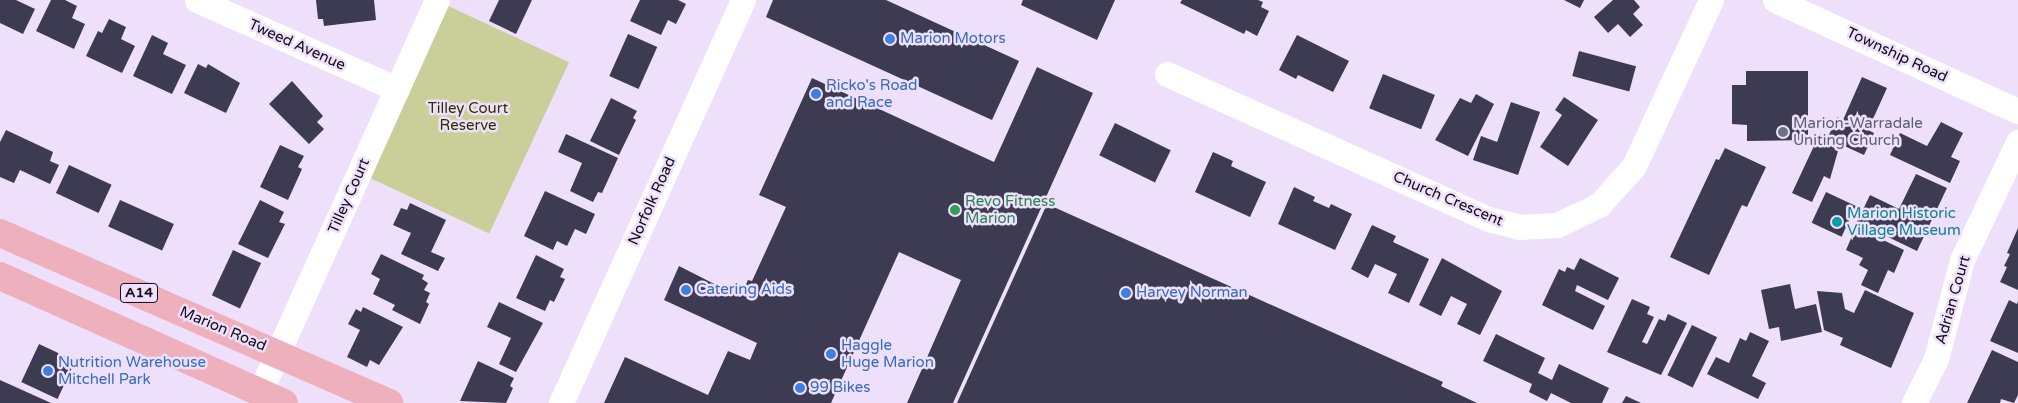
<!DOCTYPE html>
<style>
body{margin:0}
#map{position:relative;width:2018px;height:403px;overflow:hidden;background:#eee0fb;font-family:"Varela Round",sans-serif}
div>[style]{position:absolute}
.green>*{inset:0;background:#cace99;transform-origin:0 0}
.building>*{inset:0;background:#3d3b51;transform-origin:0 0}
.minor>*{height:25px;margin:-12.5px;padding:0 12.5px;transform-origin:12.5px;border-radius:12.5px;background:#fff}
.major>*{height:28px;margin:-14px;padding:0 14px;transform-origin:14px;border-radius:14px;background:#efb0be}
.dots>*{width:14px;height:14px;translate:-50% -50%;box-sizing:border-box;border:2px solid #eee0fb;border-radius:50%}
span{translate:-50% -50%;white-space:nowrap;text-align:center;line-height:1.15;-webkit-text-stroke:5px #eee0fb;paint-order:stroke}
.shield-label span{padding:1px 4px;background:#eee0fb;border:1px solid;border-radius:4px;-webkit-text-stroke-width:0}
.shield-label{font-size:14px;color:#110d15;font-weight:700}
.shop-label{font-size:15px;color:#366cbe}
.left{translate:0 -50%;text-align:left}
.street-label{font-size:15px;color:#110d15}
.park-label{font-size:15px;color:#2f3100}
.worship-label{font-size:15px;color:#5b616d}
.leisure-label{font-size:15px;color:#27864d}
.culture-label{font-size:15px;color:#0d838f}
</style>
<div id="map">
<div class="green">
<div style="left:444px;top:4px;width:138px;height:189px;rotate:25deg"></div>
</div>
<div class="building">
<div style="clip-path:polygon(0 0,16px 0,35px 9px,23px 34px,0 23px)"></div>
<div style="clip-path:polygon(51px 0,65px 0,77px 6px,72px 18px,85px 24px,74px 49px,36px 31px)"></div>
<div style="clip-path:polygon(316px 0,374px 0,376px 20px,324px 26px,323px 19px,318px 19px)"></div>
<div style="clip-path:polygon(499px 0,532px 0,516px 34px,489px 21px)"></div>
<div style="clip-path:polygon(640px 0,678px 0,686px 4px,676px 24px,668px 20px,661px 35px,630px 21px)"></div>
<div style="clip-path:polygon(773px 0,886px 0,1019px 61px,992px 120px,766px 17px)"></div>
<div style="clip-path:polygon(1023px 0,1115px 0,1097px 40px,1021px 5px)"></div>
<div style="clip-path:polygon(1182px 0,1258px 0,1263px 2px,1261px 7px,1269px 11px,1257px 36px,1246px 30px,1244px 34px,1180px 3px)"></div>
<div style="clip-path:polygon(1564px 0,1584px 0,1580px 8px)"></div>
<div style="clip-path:polygon(1613px 0,1634px 0,1640px 7px,1633px 14px,1643px 25px,1630px 37px,1618px 24px,1608px 33px,1594px 17px)"></div>
<div style="clip-path:polygon(109px 19px,126px 27px,121px 39px,135px 46px,122px 73px,86px 56px,98px 31px,102px 33px)"></div>
<div style="left:628px;top:34px;width:32px;height:46px;rotate:24deg"></div>
<div style="clip-path:polygon(152px 35px,168px 43px,163px 54px,186px 65px,172px 94px,133px 76px)"></div>
<div style="clip-path:polygon(1297px 35px,1349px 61px,1333px 92px,1298px 75px,1296px 79px,1279px 70px)"></div>
<div style="left:1579px;top:51px;width:59px;height:26px;rotate:15deg"></div>
<div style="clip-path:polygon(198px 64px,206px 68px,208px 64px,240px 83px,226px 113px,184px 93px)"></div>
<div style="clip-path:polygon(1037px 67px,1093px 93px,953px 403px,907px 403px,961px 280px,899px 252px,831px 403px,604px 403px,625px 357px,708px 395px,728px 351px,750px 360px,757px 343px,664px 300px,679px 266px,740px 297px,748px 280px,752px 281px,786px 207px,759px 195px,812px 78px,994px 162px)"></div>
<div style="clip-path:polygon(1746px 71px,1808px 71px,1808px 140px,1747px 141px,1747px 125px,1732px 124px,1732px 85px,1746px 85px)"></div>
<div style="left:1383px;top:74px;width:56px;height:37px;rotate:22deg"></div>
<div style="clip-path:polygon(1862px 77px,1887px 88px,1868px 130px,1874px 133px,1864px 155px,1840px 144px,1830px 179px,1824px 176px,1812px 202px,1792px 193px,1820px 133px,1828px 137px,1837px 117px,1843px 120px)"></div>
<div style="clip-path:polygon(292px 81px,323px 116px,317px 122px,324px 129px,309px 144px,269px 104px)"></div>
<div style="clip-path:polygon(1476px 94px,1494px 104px,1468px 156px,1435px 140px,1460px 98px,1471px 103px)"></div>
<div style="clip-path:polygon(1564px 97px,1598px 120px,1568px 166px,1540px 147px,1562px 115px,1555px 110px)"></div>
<div style="clip-path:polygon(611px 98px,637px 111px,633px 118px,636px 120px,619px 155px,590px 141px)"></div>
<div style="clip-path:polygon(1511px 102px,1540px 112px,1518px 175px,1473px 160px,1481px 136px,1497px 142px)"></div>
<div style="clip-path:polygon(1941px 122px,1963px 133px,1951px 157px,1960px 161px,1950px 183px,1890px 155px,1900px 133px,1927px 146px)"></div>
<div style="left:1115px;top:123px;width:62px;height:36px;rotate:26deg"></div>
<div style="clip-path:polygon(6px 130px,53px 152px,50px 161px,59px 165px,50px 184px,20px 170px,14px 183px,0 177px,0 142px)"></div>
<div style="clip-path:polygon(566px 134px,618px 158px,602px 193px,598px 192px,593px 202px,570px 191px,582px 163px,558px 152px)"></div>
<div style="clip-path:polygon(280px 145px,304px 156px,298px 167px,302px 169px,288px 200px,260px 187px)"></div>
<div style="clip-path:polygon(1725px 148px,1766px 167px,1747px 207px,1742px 205px,1709px 275px,1670px 257px,1716px 159px,1719px 160px)"></div>
<div style="clip-path:polygon(1213px 152px,1233px 161px,1231px 166px,1266px 182px,1250px 217px,1195px 192px)"></div>
<div style="left:69px;top:165px;width:47px;height:31px;rotate:25deg"></div>
<div style="clip-path:polygon(1916px 174px,1947px 188px,1917px 251px,1857px 222px,1870px 195px,1899px 209px)"></div>
<div style="clip-path:polygon(1294px 187px,1315px 197px,1313px 201px,1329px 208px,1331px 204px,1352px 214px,1335px 250px,1278px 224px)"></div>
<div style="clip-path:polygon(545px 191px,595px 214px,586px 234px,575px 229px,567px 246px,557px 241px,553px 250px,524px 236px)"></div>
<div style="left:1826px;top:192px;width:33px;height:34px;rotate:25deg"></div>
<div style="left:120px;top:200px;width:59px;height:29px;rotate:24deg"></div>
<div style="clip-path:polygon(260px 200px,284px 212px,279px 222px,285px 224px,268px 258px,238px 244px)"></div>
<div style="clip-path:polygon(410px 203px,446px 220px,431px 252px,445px 258px,438px 271px,401px 254px,411px 233px,393px 225px,401px 208px,407px 210px)"></div>
<div style="clip-path:polygon(1047px 204px,1443px 382px,1441px 386px,1477px 403px,957px 403px)"></div>
<div style="clip-path:polygon(1372px 225px,1396px 236px,1393px 242px,1429px 259px,1409px 303px,1388px 293px,1397px 274px,1375px 264px,1368px 278px,1351px 269px)"></div>
<div style="clip-path:polygon(1856px 227px,1904px 250px,1894px 273px,1888px 270px,1878px 293px,1861px 285px,1868px 270px,1859px 265px,1863px 258px,1846px 250px)"></div>
<div style="clip-path:polygon(2018px 228px,2018px 290px,2000px 282px,2007px 267px,2004px 266px,2010px 254px,2007px 253px)"></div>
<div style="left:233px;top:250px;width:31px;height:50px;rotate:25deg"></div>
<div style="clip-path:polygon(381px 254px,424px 275px,422px 279px,428px 283px,424px 290px,430px 293px,426px 302px,429px 304px,420px 324px,392px 310px,395px 305px,373px 294px,380px 279px,371px 274px)"></div>
<div style="clip-path:polygon(536px 255px,564px 269px,560px 277px,565px 279px,554px 302px,550px 300px,545px 311px,516px 298px)"></div>
<div style="clip-path:polygon(1442px 258px,1502px 291px,1480px 335px,1457px 324px,1467px 304px,1451px 296px,1441px 316px,1419px 305px)"></div>
<div style="clip-path:polygon(1580px 258px,1619px 278px,1608px 300px,1577px 285px,1575px 291px,1605px 306px,1593px 330px,1542px 305px,1559px 269px,1565px 272px,1567px 267px,1574px 270px)"></div>
<div style="clip-path:polygon(1790px 284px,1795px 309px,1816px 304px,1822px 332px,1781px 341px,1779px 327px,1769px 329px,1761px 290px)"></div>
<div style="clip-path:polygon(1865px 290px,1914px 313px,1891px 368px,1840px 345px,1843px 338px,1824px 330px,1817px 291px,1842px 293px,1845px 309px,1854px 313px)"></div>
<div style="clip-path:polygon(1632px 299px,1650px 307px,1647px 314px,1654px 317px,1642px 342px,1647px 344px,1659px 319px,1665px 321px,1668px 314px,1687px 323px,1661px 375px,1607px 352px)"></div>
<div style="clip-path:polygon(2009px 300px,2017px 304px,2018px 301px,2018px 353px,1990px 341px)"></div>
<div style="clip-path:polygon(499px 302px,543px 323px,516px 372px,499px 364px,511px 338px,487px 327px)"></div>
<div style="clip-path:polygon(363px 307px,403px 327px,379px 365px,370px 360px,367px 367px,347px 357px,360px 330px,348px 324px,356px 309px,361px 312px)"></div>
<div style="left:1692px;top:325px;width:28px;height:56px;rotate:26deg"></div>
<div style="clip-path:polygon(1750px 332px,1769px 341px,1752px 376px,1766px 383px,1758px 399px,1707px 374px,1716px 357px,1729px 363px,1740px 338px,1746px 341px)"></div>
<div style="clip-path:polygon(1496px 334px,1545px 358px,1538px 373px,1552px 380px,1559px 364px,1609px 388px,1602px 403px,1571px 403px,1551px 393px,1547px 401px,1529px 392px,1532px 384px,1483px 361px)"></div>
<div style="left:39px;top:344px;width:40px;height:42px;rotate:25deg"></div>
<div style="clip-path:polygon(1992px 350px,2018px 362px,2018px 395px,2014px 403px,2001px 399px,2000px 403px,1967px 403px)"></div>
<div style="clip-path:polygon(478px 361px,514px 378px,510px 386px,513px 388px,506px 403px,460px 401px)"></div>
<div style="clip-path:polygon(0 380px,51px 403px,0 403px)"></div>
<div style="clip-path:polygon(1626px 396px,1641px 403px,1622px 403px)"></div>
</div>
<div class="minor">
<div style="left:197px;top:0;width:219px;rotate:24deg"></div>
<div style="left:1775px;top:0;width:267px;rotate:24.6deg"></div>
<div style="left:1167px;top:74px;width:352px;rotate:24.3deg"></div>
<div style="left:1488px;top:219px;width:32px;rotate:14deg"></div>
<div style="left:1519px;top:227px;width:38px;rotate:-3deg"></div>
<div style="left:1557px;top:225px;width:47px;rotate:-25.5deg"></div>
<div style="left:1599px;top:205px;width:52px;rotate:-48.1deg"></div>
<div style="left:1634px;top:166px;width:183px;rotate:-65.1deg"></div>
<div style="left:260px;top:392px;width:430px;rotate:-65.7deg"></div>
<div style="left:561px;top:403px;width:442px;rotate:-65.7deg"></div>
<div style="left:1914px;top:403px;width:49px;rotate:-63.4deg"></div>
<div style="left:1936px;top:359px;width:102px;rotate:-75.3deg"></div>
<div style="left:1962px;top:260px;width:131px;rotate:-64.6deg"></div>
</div>
<div class="major">
<div style="left:0;top:233px;width:425px;rotate:23.6deg"></div>
<div style="left:0;top:276px;width:311px;rotate:24.1deg"></div>
</div>
<div class="dots">
<div style="left:890px;top:39px;background:#3f7fe0"></div>
<div style="left:816px;top:94px;background:#3f7fe0"></div>
<div style="left:1783px;top:132px;background:#6b7280"></div>
<div style="left:955px;top:210px;background:#2e9e5b"></div>
<div style="left:1837px;top:222px;background:#0f9aa8"></div>
<div style="left:686px;top:290px;background:#3f7fe0"></div>
<div style="left:1126px;top:293px;background:#3f7fe0"></div>
<div style="left:831px;top:354px;background:#3f7fe0"></div>
<div style="left:48px;top:371px;background:#3f7fe0"></div>
<div style="left:800px;top:388px;background:#3f7fe0"></div>
</div>
<div class="shield-label">
<span style="left:139px;top:293px">A14</span>
</div>
<div class="shop-label">
<span class="left" style="left:900px;top:39px">Marion Motors</span>
<span class="left" style="left:826px;top:94px">Ricko's Road<br>and Race</span>
<span class="left" style="left:696px;top:290px">Catering Aids</span>
<span class="left" style="left:1136px;top:293px">Harvey Norman</span>
<span class="left" style="left:841px;top:354px">Haggle<br>Huge Marion</span>
<span class="left" style="left:58px;top:371px">Nutrition Warehouse<br>Mitchell Park</span>
<span class="left" style="left:810px;top:388px">99 Bikes</span>
</div>
<div class="street-label">
<span style="left:297px;top:45px;rotate:24deg">Tweed Avenue</span>
<span style="left:1897px;top:55px;rotate:25deg">Township Road</span>
<span style="left:349px;top:196px;rotate:-66deg">Tilley Court</span>
<span style="left:1448px;top:199px;rotate:23deg">Church Crescent</span>
<span style="left:652px;top:201px;rotate:-66deg">Norfolk Road</span>
<span style="left:1953px;top:300px;rotate:-74deg">Adrian Court</span>
<span style="left:223px;top:329px;rotate:23deg">Marion Road</span>
</div>
<div class="park-label">
<span style="left:468px;top:117px">Tilley Court<br>Reserve</span>
</div>
<div class="worship-label">
<span class="left" style="left:1793px;top:132px">Marion-Warradale<br>Uniting Church</span>
</div>
<div class="leisure-label">
<span class="left" style="left:965px;top:210px">Revo Fitness<br>Marion</span>
</div>
<div class="culture-label">
<span class="left" style="left:1847px;top:222px">Marion Historic<br>Village Museum</span>
</div>
</div>
